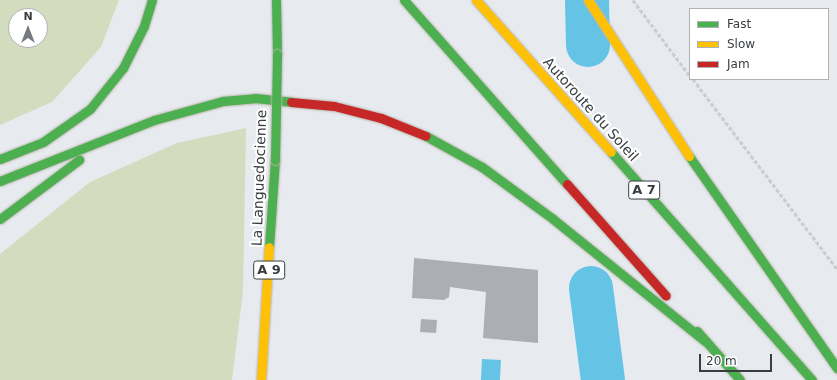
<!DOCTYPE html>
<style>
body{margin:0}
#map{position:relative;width:837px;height:380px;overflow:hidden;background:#e7ebf0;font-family:"DejaVu Sans",sans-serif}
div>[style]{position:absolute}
.green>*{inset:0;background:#d3dcbe}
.water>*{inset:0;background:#65c3e6;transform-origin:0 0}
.river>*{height:44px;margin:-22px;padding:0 22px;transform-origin:22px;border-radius:22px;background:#65c3e6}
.building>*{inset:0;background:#adaeb3;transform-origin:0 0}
.path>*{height:2.5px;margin-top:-1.25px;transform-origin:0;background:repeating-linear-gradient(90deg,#cbccce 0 4px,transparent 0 6px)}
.roads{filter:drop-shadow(0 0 1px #bab6ac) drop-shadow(0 0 1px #bab6ac)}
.fast>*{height:9px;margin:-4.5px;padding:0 4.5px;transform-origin:4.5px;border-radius:4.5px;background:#4caf50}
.slow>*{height:9px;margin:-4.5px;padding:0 4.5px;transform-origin:4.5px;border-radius:4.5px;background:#ffc107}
.jam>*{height:9px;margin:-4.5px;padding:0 4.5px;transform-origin:4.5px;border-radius:4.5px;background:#c62828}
.bridges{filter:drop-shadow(0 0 1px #bab6ac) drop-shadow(0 0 1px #bab6ac)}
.fast-bridge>*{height:9px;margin:-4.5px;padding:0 4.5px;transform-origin:4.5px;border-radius:4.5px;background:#4caf50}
span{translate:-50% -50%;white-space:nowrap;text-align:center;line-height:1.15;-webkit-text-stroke:4px #fff;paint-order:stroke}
.shield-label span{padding:1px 3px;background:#fff;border:1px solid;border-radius:3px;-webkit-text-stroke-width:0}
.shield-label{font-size:13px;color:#393d40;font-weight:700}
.street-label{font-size:14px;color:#393d40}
.legend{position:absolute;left:689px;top:8px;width:140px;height:72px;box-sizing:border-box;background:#fff;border:1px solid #b0b1b3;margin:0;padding:5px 7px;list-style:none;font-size:12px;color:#393d40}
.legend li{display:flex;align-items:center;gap:8px;height:20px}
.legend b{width:20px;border:1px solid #b0b1b3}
.north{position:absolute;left:8px;top:8px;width:40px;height:40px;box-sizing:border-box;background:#fff;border:1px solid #b0b1b3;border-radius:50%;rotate:0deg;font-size:11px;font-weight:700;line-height:16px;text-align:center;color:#393d40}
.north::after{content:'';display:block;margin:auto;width:14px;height:18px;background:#767a7e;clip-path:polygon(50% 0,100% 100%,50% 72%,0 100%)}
.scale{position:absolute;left:699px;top:354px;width:73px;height:18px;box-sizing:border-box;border:2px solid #393d40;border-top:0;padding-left:5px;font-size:12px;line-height:14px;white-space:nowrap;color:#393d40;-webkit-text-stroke:3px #fff;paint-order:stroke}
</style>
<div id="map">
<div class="green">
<div style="clip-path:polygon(evenodd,0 0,119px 0,101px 47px,52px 102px,0 125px,0 0,16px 16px,40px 16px,40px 40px,16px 40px,16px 16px)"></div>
<div style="clip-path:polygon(246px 128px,243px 291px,232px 380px,0 380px,0 254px,90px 182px,177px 143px)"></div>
</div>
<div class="water">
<div style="left:482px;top:359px;width:19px;height:21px;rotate:3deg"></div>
</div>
<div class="river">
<div style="left:587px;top:0;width:45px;rotate:88.7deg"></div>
<div style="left:591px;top:288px;width:93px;rotate:82.6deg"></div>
</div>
<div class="building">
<div style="clip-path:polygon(414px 258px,538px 270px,538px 343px,483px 338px,486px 292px,450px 287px,449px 297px,444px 300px,412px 298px)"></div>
<div style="left:421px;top:319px;width:16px;height:13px;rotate:4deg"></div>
</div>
<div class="path">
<div style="left:633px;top:0;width:95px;rotate:53.1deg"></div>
<div style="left:693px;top:79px;width:238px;rotate:52.8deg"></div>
</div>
<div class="roads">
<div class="fast">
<div style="left:276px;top:0;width:54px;rotate:88.9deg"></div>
<div style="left:404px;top:0;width:246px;rotate:48.5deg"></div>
<div style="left:426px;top:136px;width:64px;rotate:29deg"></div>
<div style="left:482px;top:167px;width:88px;rotate:36.2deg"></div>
<div style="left:553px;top:219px;width:196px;rotate:38.8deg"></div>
<div style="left:611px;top:152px;width:304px;rotate:48.6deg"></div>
<div style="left:689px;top:156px;width:259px;rotate:55.1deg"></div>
<div style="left:0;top:159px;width:46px;rotate:-21.6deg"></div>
<div style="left:43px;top:142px;width:57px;rotate:-35.1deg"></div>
<div style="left:90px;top:109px;width:53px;rotate:-51.2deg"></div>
<div style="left:123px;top:68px;width:47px;rotate:-63.4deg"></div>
<div style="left:144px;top:26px;width:27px;rotate:-73deg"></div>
<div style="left:0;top:181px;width:166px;rotate:-21.6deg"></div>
<div style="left:154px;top:120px;width:72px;rotate:-15.4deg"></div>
<div style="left:223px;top:101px;width:32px;rotate:-5deg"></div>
<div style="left:255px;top:98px;width:36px;rotate:6deg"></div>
<div style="left:0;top:219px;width:99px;rotate:-36.8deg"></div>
<div style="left:269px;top:247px;width:87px;rotate:-86.1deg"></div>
<div style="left:697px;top:331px;width:65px;rotate:48.7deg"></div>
</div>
<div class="slow">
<div style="left:476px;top:0;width:203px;rotate:48.4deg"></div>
<div style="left:588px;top:0;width:186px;rotate:57.1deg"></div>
<div style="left:261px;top:380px;width:133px;rotate:-86.6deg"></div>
</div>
<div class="jam">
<div style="left:291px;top:102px;width:43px;rotate:5.3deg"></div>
<div style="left:334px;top:106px;width:49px;rotate:14.3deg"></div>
<div style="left:381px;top:118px;width:48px;rotate:21.8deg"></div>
<div style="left:567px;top:184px;width:149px;rotate:48.5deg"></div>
</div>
</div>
<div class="bridges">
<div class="fast-bridge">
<div style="left:275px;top:160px;width:106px;rotate:-88.9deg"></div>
</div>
</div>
<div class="shield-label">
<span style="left:644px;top:190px">A 7</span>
<span style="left:269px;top:270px">A 9</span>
</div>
<div class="street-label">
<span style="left:591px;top:109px;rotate:48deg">Autoroute du Soleil</span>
<span style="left:259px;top:178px;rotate:-88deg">La Languedocienne</span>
</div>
<ul class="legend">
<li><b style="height:5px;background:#4caf50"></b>Fast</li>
<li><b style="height:5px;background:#ffc107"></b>Slow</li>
<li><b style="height:5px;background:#c62828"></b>Jam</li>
</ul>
<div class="north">N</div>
<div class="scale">20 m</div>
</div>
